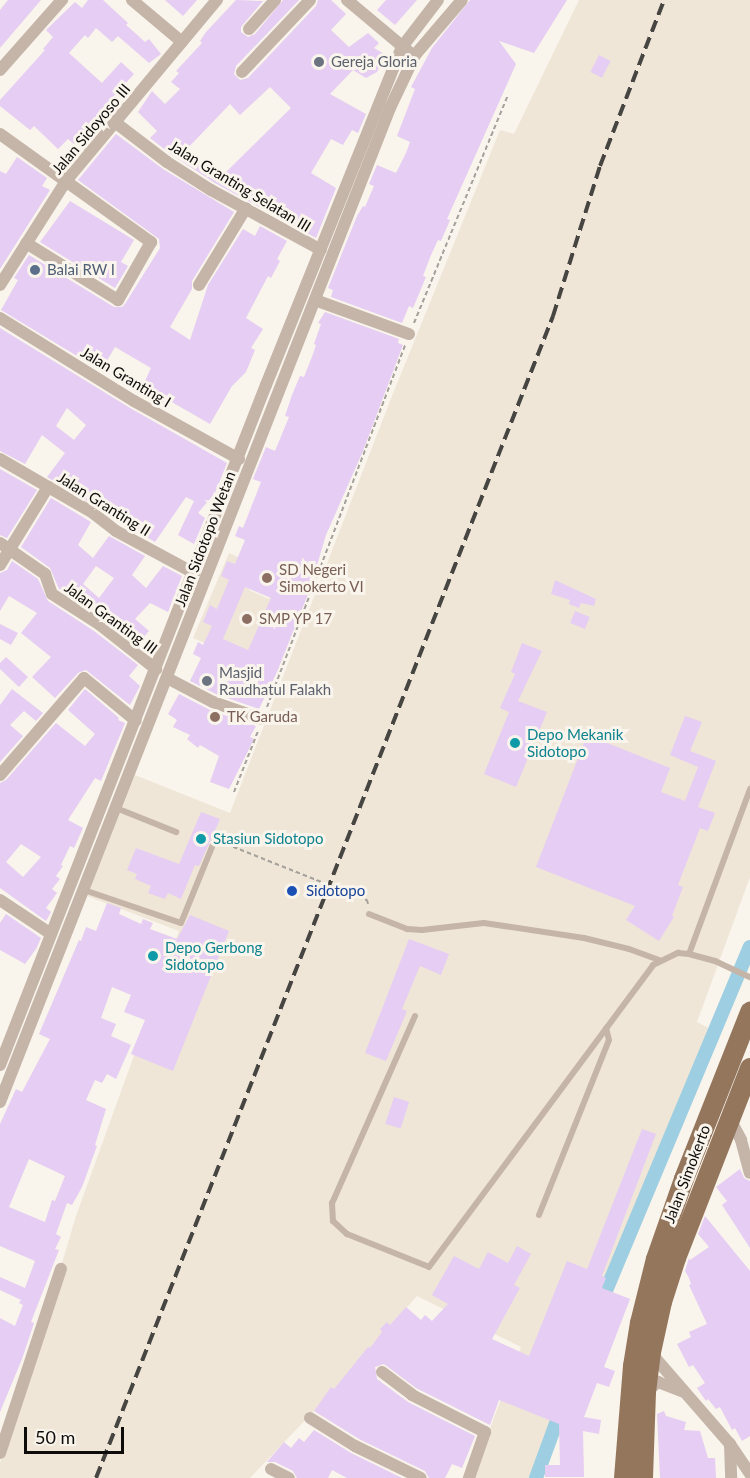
<!DOCTYPE html>
<style>
body{margin:0}
#map{position:relative;width:750px;height:1478px;overflow:hidden;background:#f9f4ec;font-family:Lato,sans-serif}
div>[style]{position:absolute}
.built>*{inset:0;background:#efe6d8}
.canal>*{height:14px;margin:-7px;padding:0 7px;transform-origin:7px;border-radius:7px;background:#9ecee1}
.building>*{inset:0;background:#e6cdf3;transform-origin:0 0}
.path>*{height:2px;margin-top:-1px;transform-origin:0;background:repeating-linear-gradient(90deg,#a5a19b 0 4.5px,transparent 0 7.5px)}
.service>*{height:6px;margin:-3px;padding:0 3px;transform-origin:3px;border-radius:3px;background:#c5b5a8}
.minor>*{height:12px;margin:-6px;padding:0 6px;transform-origin:6px;border-radius:6px;background:#c5b5a8}
.trunk>*{height:20px;margin:-10px;padding:0 10px;transform-origin:10px;border-radius:10px;background:#94765c}
.rail>*{height:4px;margin-top:-2px;transform-origin:0;background:repeating-linear-gradient(90deg,#474541 0 12px,transparent 0 18px)}
.dots>*{width:16px;height:16px;translate:-50% -50%;box-sizing:border-box;border:3px solid #f9f4ec;border-radius:50%}
span{translate:-50% -50%;white-space:nowrap;text-align:center;line-height:1.15;-webkit-text-stroke:6px #f9f4ec;paint-order:stroke}
.worship-label{font-size:15px;color:#5b616d}
.left{translate:0 -50%;text-align:left}
.street-label{font-size:15px;color:#0e0c0a}
.service-label{font-size:15px;color:#4e5e75}
.education-label{font-size:15px;color:#785e54}
.culture-label{font-size:15px;color:#0d838f}
.transit-label{font-size:15px;color:#164399}
.scale{position:absolute;left:24px;top:1427px;width:100px;height:27px;box-sizing:border-box;border:3px solid #0e0c0a;border-top:0;padding-left:8px;font-size:18px;line-height:21px;white-space:nowrap;color:#0e0c0a;-webkit-text-stroke:4px #f9f4ec;paint-order:stroke}
</style>
<div id="map">
<div class="built">
<div style="clip-path:polygon(579px 0,750px 0,750px 877px,697px 1022px,712px 1030px,541px 1478px,471px 1478px,521px 1347px,417px 1296px,334px 1390px,250px 1478px,0 1478px,0 1463px,10px 1437px,76px 1216px,179px 931px,87px 896px,135px 775px,230px 813px,392px 396px,500px 130px,514px 134px)"></div>
<div style="clip-path:polygon(229px 553px,258px 566px,249px 590px,269px 599px,274px 589px,270px 671px,193px 638px)"></div>
</div>
<div class="canal">
<div style="left:600px;top:1305px;width:388px;rotate:-67.3deg"></div>
<div style="left:536px;top:1478px;width:76px;rotate:-69.9deg"></div>
</div>
<div class="building">
<div style="clip-path:polygon(8px 0,41px 0,0 48px,0 10px)"></div>
<div style="clip-path:polygon(88px 0,103px 0,128px 23px,126px 25px,134px 32px,145px 42px,149px 39px,161px 54px,149px 63px,118px 36px,112px 42px,96px 28px,88px 38px,85px 35px,69px 53px,102px 83px,121px 62px,134px 74px,101px 110px,104px 113px,74px 144px,68px 139px,58px 149px,34px 126px,30px 130px,0 106px,0 100px,45px 50px,43px 49px,53px 37px,46px 30px,75px 2px,82px 8px)"></div>
<div style="clip-path:polygon(165px 0,197px 0,183px 16px)"></div>
<div style="clip-path:polygon(evenodd,236px 0,263px 1px,241px 27px,241px 32px,248px 37px,255px 34px,283px 0,299px 0,236px 66px,234px 74px,240px 80px,248px 78px,316px 6px,318px 0,331px 0,346px 14px,331px 30px,349px 47px,368px 33px,379px 43px,374px 48px,386px 55px,377px 72px,366px 78px,353px 70px,330px 94px,366px 114px,358px 133px,352px 130px,343px 145px,331px 139px,311px 173px,336px 188px,316px 238px,215px 183px,172px 155px,150px 138px,157px 131px,138px 112px,152px 91px,165px 104px,180px 89px,171px 82px,179px 73px,176px 71px,202px 43px,200px 41px,206px 32px,236px 0,270px 87px,291px 108px,220px 178px,183px 153px,230px 104px,240px 115px,270px 87px)"></div>
<div style="clip-path:polygon(386px 0,417px 0,395px 25px,377px 10px)"></div>
<div style="clip-path:polygon(470px 0,567px 0,534px 53px,499px 41px,516px 64px,447px 219px,450px 220px,441px 241px,438px 240px,431px 255px,423px 276px,426px 277px,413px 308px,409px 306px,402px 323px,331px 297px,333px 290px,328px 288px,357px 216px,363px 206px,365px 207px,374px 186px,369px 184px,377px 165px,396px 173px,406px 153px,410px 142px,397px 136px,415px 89px,411px 87px,432px 48px)"></div>
<div style="left:599px;top:55px;width:13px;height:19px;rotate:27deg"></div>
<div style="clip-path:polygon(116px 134px,163px 169px,234px 212px,192px 281px,192px 289px,170px 327px,190px 340px,208px 285px,243px 229px,255px 236px,260px 226px,287px 241px,277px 259px,280px 261px,271px 278px,268px 276px,246px 318px,263px 329px,251px 348px,255px 350px,246px 372px,232px 386px,210px 424px,170px 401px,165px 409px,139px 394px,151px 368px,115px 347px,105px 364px,85px 353px,82px 359px,1px 310px,18px 280px,14px 278px,29px 255px,114px 307px,122px 307px,125px 304px,160px 248px,159px 239px,78px 180px)"></div>
<div style="clip-path:polygon(17px 157px,47px 178px,42px 186px,50px 190px,0 269px,0 171px,6px 174px)"></div>
<div style="clip-path:polygon(70px 201px,134px 240px,121px 262px,128px 266px,115px 288px,40px 242px)"></div>
<div style="clip-path:polygon(evenodd,325px 312px,399px 339px,398px 343px,403px 345px,363px 451px,326px 535px,310px 589px,277px 672px,259px 709px,216px 694px,190px 681px,201px 658px,193px 654px,198px 642px,203px 645px,212px 626px,203px 622px,210px 605px,217px 609px,229px 580px,221px 576px,227px 561px,235px 564px,245px 540px,235px 536px,239px 526px,243px 528px,261px 482px,253px 479px,266px 447px,275px 451px,289px 417px,285px 416px,292px 395px,300px 376px,304px 377px,313px 354px,316px 345px,314px 344px,321px 324px,318px 323px,325px 312px,245px 587px,271px 598px,248px 650px,223px 639px,245px 587px)"></div>
<div style="clip-path:polygon(evenodd,0 328px,130px 408px,227px 463px,215px 493px,198px 513px,205px 518px,194px 544px,178px 535px,194px 501px,186px 497px,155px 542px,47px 477px,65px 453px,42px 435px,25px 464px,0 451px,0 328px,67px 408px,86px 425px,74px 440px,56px 426px,67px 408px)"></div>
<div style="clip-path:polygon(0 469px,37px 490px,7px 538px,0 535px)"></div>
<div style="clip-path:polygon(evenodd,51px 498px,91px 522px,78px 545px,93px 558px,109px 536px,145px 556px,132px 575px,146px 588px,163px 566px,182px 576px,168px 612px,150px 603px,135px 619px,149px 631px,138px 644px,103px 617px,59px 589px,50px 568px,21px 547px,51px 498px,96px 566px,114px 578px,99px 598px,83px 584px,96px 566px)"></div>
<div style="clip-path:polygon(12px 561px,38px 579px,48px 601px,94px 631px,138px 665px,129px 676px,140px 686px,130px 705px,86px 670px,78px 673px,55px 698px,32px 677px,51px 657px,21px 633px,37px 613px,9px 596px,0 611px,0 573px,7px 570px)"></div>
<div style="clip-path:polygon(555px 580px,596px 599px,594px 606px,581px 603px,579px 608px,569px 604px,570px 600px,551px 594px)"></div>
<div style="left:575px;top:611px;width:16px;height:13px;rotate:22deg"></div>
<div style="clip-path:polygon(0 624px,18px 633px,11px 645px,0 639px)"></div>
<div style="clip-path:polygon(522px 643px,542px 651px,518px 701px,547px 712px,516px 787px,484px 774px,509px 712px,500px 708px,515px 674px,511px 672px)"></div>
<div style="clip-path:polygon(6px 657px,28px 677px,19px 687px,0 669px,0 663px)"></div>
<div style="clip-path:polygon(12px 689px,43px 713px,36px 721px,24px 711px,10px 725px,23px 736px,0 762px,0 705px)"></div>
<div style="clip-path:polygon(evenodd,85px 689px,119px 718px,118px 720px,125px 723px,101px 781px,95px 778px,68px 820px,83px 828px,74px 848px,70px 846px,61px 865px,63px 866px,56px 876px,60px 879px,52px 889px,57px 893px,46px 908px,51px 912px,46px 921px,0 888px,0 783px,6px 780px,56px 723px,85px 746px,95px 734px,68px 710px,85px 689px,21px 844px,41px 857px,23px 877px,6px 862px,21px 844px)"></div>
<div style="clip-path:polygon(179px 694px,210px 710px,256px 726px,250px 737px,254px 739px,229px 789px,210px 782px,219px 756px,200px 745px,198px 748px,187px 739px,190px 735px,173px 727px,177px 720px,168px 714px)"></div>
<div style="clip-path:polygon(685px 716px,702px 722px,690px 751px,716px 761px,698px 807px,715px 813px,708px 831px,700px 828px,678px 885px,683px 887px,672px 916px,674px 917px,659px 941px,626px 920px,635px 906px,536px 867px,587px 735px,670px 768px,661px 792px,685px 801px,698px 767px,670px 755px)"></div>
<div style="clip-path:polygon(201px 812px,220px 819px,199px 866px,195px 865px,181px 899px,168px 893px,165px 899px,148px 893px,151px 886px,135px 879px,137px 874px,127px 870px,136px 848px,179px 864px)"></div>
<div style="clip-path:polygon(evenodd,107px 903px,121px 908px,119px 914px,141px 924px,143px 919px,153px 923px,150px 929px,177px 939px,190px 915px,229px 931px,173px 1071px,131px 1054px,145px 1020px,124px 1012px,131px 995px,112px 987px,101px 1018px,116px 1024px,111px 1036px,131px 1045px,116px 1079px,107px 1074px,102px 1083px,95px 1080px,86px 1100px,106px 1109px,95px 1145px,97px 1146px,82px 1187px,72px 1205px,67px 1203px,56px 1234px,61px 1237px,55px 1249px,59px 1250px,31px 1322px,34px 1323px,22px 1359px,0 1412px,0 1318px,15px 1326px,23px 1305px,19px 1303px,21px 1300px,0 1290px,0 1277px,25px 1288px,35px 1261px,0 1246px,0 1124px,16px 1089px,22px 1092px,50px 1039px,39px 1034px,79px 940px,81px 941px,86px 927px,96px 931px,107px 903px,29px 1159px,65px 1176px,55px 1201px,52px 1200px,45px 1222px,9px 1207px,29px 1159px)"></div>
<div style="clip-path:polygon(6px 914px,41px 938px,36px 949px,25px 964px,0 950px,0 923px)"></div>
<div style="clip-path:polygon(409px 939px,449px 954px,441px 975px,420px 966px,402px 1009px,407px 1011px,386px 1061px,365px 1053px)"></div>
<div style="left:394px;top:1097px;width:16px;height:28px;rotate:18deg"></div>
<div style="clip-path:polygon(642px 1129px,656px 1134px,602px 1276px,606px 1278px,602px 1288px,630px 1299px,604px 1367px,615px 1371px,609px 1387px,597px 1383px,584px 1417px,601px 1420px,599px 1434px,583px 1431px,584px 1477px,545px 1477px,545px 1465px,560px 1465px,559px 1424px,499px 1400px,490px 1425px,416px 1388px,384px 1364px,375px 1367px,377px 1379px,408px 1402px,475px 1436px,462px 1468px,452px 1464px,445px 1478px,429px 1478px,425px 1471px,359px 1439px,314px 1411px,331px 1387px,334px 1389px,368px 1347px,370px 1348px,382px 1332px,380px 1329px,387px 1322px,390px 1325px,406px 1307px,421px 1320px,425px 1315px,432px 1321px,448px 1304px,432px 1295px,454px 1256px,479px 1269px,488px 1252px,508px 1263px,517px 1246px,531px 1254px,514px 1285px,520px 1288px,492px 1339px,529px 1356px,567px 1261px,587px 1269px)"></div>
<div style="clip-path:polygon(740px 1169px,744px 1178px,750px 1181px,750px 1248px,722px 1205px,727px 1201px,716px 1187px)"></div>
<div style="clip-path:polygon(705px 1216px,750px 1271px,750px 1436px,742px 1441px,735px 1428px,732px 1430px,720px 1407px,716px 1409px,708px 1399px,706px 1401px,697px 1388px,705px 1383px,693px 1365px,689px 1367px,677px 1344px,691px 1337px,689px 1332px,707px 1324px,689px 1285px,691px 1284px,689px 1278px,685px 1271px,689px 1258px,690px 1260px,709px 1247px,698px 1234px)"></div>
<div style="clip-path:polygon(664px 1411px,666px 1416px,686px 1422px,684px 1430px,700px 1431px,708px 1458px,715px 1458px,716px 1478px,660px 1478px,657px 1414px)"></div>
<div style="clip-path:polygon(314px 1430px,351px 1453px,402px 1478px,347px 1478px,332px 1470px,328px 1478px,297px 1478px,293px 1471px,275px 1462px,267px 1462px,284px 1442px,291px 1448px,299px 1438px,304px 1442px)"></div>
</div>
<div class="path">
<div style="left:414px;top:323px;width:247px;rotate:-67.6deg"></div>
<div style="left:267px;top:707px;width:387px;rotate:-69.1deg"></div>
<div style="left:234px;top:792px;width:66px;rotate:-68.5deg"></div>
<div style="left:226px;top:844px;width:152px;rotate:21.7deg"></div>
<div style="left:367px;top:900px;width:4px;rotate:76deg"></div>
</div>
<div class="service">
<div style="left:116px;top:808px;width:65px;rotate:21.8deg"></div>
<div style="left:84px;top:890px;width:102px;rotate:18.8deg"></div>
<div style="left:181px;top:923px;width:87px;rotate:-67.8deg"></div>
<div style="left:214px;top:842px;width:3px;rotate:-18deg"></div>
<div style="left:369px;top:914px;width:41px;rotate:21.5deg"></div>
<div style="left:407px;top:929px;width:15px;rotate:4deg"></div>
<div style="left:422px;top:930px;width:62px;rotate:-6.4deg"></div>
<div style="left:484px;top:923px;width:101px;rotate:8.5deg"></div>
<div style="left:584px;top:938px;width:46px;rotate:13.7deg"></div>
<div style="left:629px;top:949px;width:32px;rotate:20deg"></div>
<div style="left:689px;top:954px;width:176px;rotate:-69.7deg"></div>
<div style="left:415px;top:1016px;width:205px;rotate:113.9deg"></div>
<div style="left:332px;top:1203px;width:18px;rotate:87deg"></div>
<div style="left:333px;top:1221px;width:19px;rotate:43deg"></div>
<div style="left:347px;top:1234px;width:88px;rotate:21.9deg"></div>
<div style="left:429px;top:1267px;width:376px;rotate:-53.4deg"></div>
<div style="left:653px;top:965px;width:28px;rotate:-26deg"></div>
<div style="left:678px;top:953px;width:11px;rotate:5deg"></div>
<div style="left:689px;top:954px;width:27px;rotate:15deg"></div>
<div style="left:715px;top:961px;width:38px;rotate:25deg"></div>
<div style="left:539px;top:1215px;width:188px;rotate:-68.2deg"></div>
<div style="left:609px;top:1040px;width:12px;rotate:-104deg"></div>
</div>
<div class="minor">
<div style="left:132px;top:0;width:65px;rotate:40deg"></div>
<div style="left:347px;top:0;width:80px;rotate:39.9deg"></div>
<div style="left:249px;top:29px;width:39px;rotate:-48deg"></div>
<div style="left:0;top:70px;width:94px;rotate:-48.5deg"></div>
<div style="left:242px;top:72px;width:99px;rotate:-46.6deg"></div>
<div style="left:116px;top:123px;width:64px;rotate:37.4deg"></div>
<div style="left:167px;top:162px;width:52px;rotate:32.5deg"></div>
<div style="left:211px;top:190px;width:125px;rotate:28.6deg"></div>
<div style="left:0;top:134px;width:186px;rotate:35.6deg"></div>
<div style="left:151px;top:242px;width:67px;rotate:119.6deg"></div>
<div style="left:118px;top:300px;width:108px;rotate:-148.2deg"></div>
<div style="left:0;top:285px;width:123px;rotate:-57.6deg"></div>
<div style="left:66px;top:181px;width:236px;rotate:-50.2deg"></div>
<div style="left:199px;top:285px;width:90px;rotate:-58.6deg"></div>
<div style="left:315px;top:300px;width:100px;rotate:19.9deg"></div>
<div style="left:0;top:318px;width:158px;rotate:31.8deg"></div>
<div style="left:134px;top:401px;width:120px;rotate:28.9deg"></div>
<div style="left:0;top:459px;width:108px;rotate:30.1deg"></div>
<div style="left:93px;top:513px;width:29px;rotate:38deg"></div>
<div style="left:116px;top:531px;width:89px;rotate:28.3deg"></div>
<div style="left:0;top:543px;width:55px;rotate:34.6deg"></div>
<div style="left:45px;top:574px;width:21px;rotate:71deg"></div>
<div style="left:52px;top:594px;width:56px;rotate:32.6deg"></div>
<div style="left:99px;top:624px;width:73px;rotate:38.3deg"></div>
<div style="left:0;top:565px;width:92px;rotate:-58.4deg"></div>
<div style="left:167px;top:678px;width:52px;rotate:27.6deg"></div>
<div style="left:213px;top:702px;width:52px;rotate:19.1deg"></div>
<div style="left:0;top:775px;width:128px;rotate:-49.1deg"></div>
<div style="left:84px;top:678px;width:67px;rotate:39.6deg"></div>
<div style="left:0;top:900px;width:61px;rotate:33.7deg"></div>
<div style="left:0;top:1065px;width:730px;rotate:-68.64deg"></div>
<div style="left:266px;top:385px;width:364px;rotate:-68.1deg"></div>
<div style="left:402px;top:47px;width:59px;rotate:-52.5deg"></div>
<div style="left:0;top:1102px;width:1068px;rotate:-68.58deg"></div>
<div style="left:390px;top:108px;width:59px;rotate:-64.7deg"></div>
<div style="left:415px;top:55px;width:72px;rotate:-49.5deg"></div>
<div style="left:730px;top:1119px;width:24px;rotate:62deg"></div>
<div style="left:741px;top:1140px;width:34px;rotate:75deg"></div>
<div style="left:650px;top:1352px;width:122px;rotate:49deg"></div>
<div style="left:730px;top:1444px;width:36px;rotate:56deg"></div>
<div style="left:382px;top:1372px;width:38px;rotate:37deg"></div>
<div style="left:412px;top:1395px;width:82px;rotate:26.9deg"></div>
<div style="left:485px;top:1432px;width:49px;rotate:109.2deg"></div>
<div style="left:646px;top:1392px;width:16px;rotate:-40deg"></div>
<div style="left:658px;top:1382px;width:26px;rotate:21deg"></div>
<div style="left:310px;top:1418px;width:53px;rotate:31.9deg"></div>
<div style="left:355px;top:1446px;width:73px;rotate:25.9deg"></div>
<div style="left:730px;top:1444px;width:34px;rotate:88deg"></div>
<div style="left:0;top:1453px;width:194px;rotate:-71.7deg"></div>
<div style="left:271px;top:1469px;width:20px;rotate:27deg"></div>
</div>
<div class="trunk">
<div style="left:624px;top:1478px;width:112px;rotate:-85.4deg"></div>
<div style="left:633px;top:1366px;width:44px;rotate:-80.8deg"></div>
<div style="left:640px;top:1323px;width:66px;rotate:-76deg"></div>
<div style="left:656px;top:1259px;width:85px;rotate:-70.7deg"></div>
<div style="left:684px;top:1179px;width:180px;rotate:-68.4deg"></div>
<div style="left:643px;top:1478px;width:86px;rotate:-88deg"></div>
<div style="left:646px;top:1392px;width:40px;rotate:-82.9deg"></div>
<div style="left:651px;top:1352px;width:51px;rotate:-77.6deg"></div>
<div style="left:662px;top:1302px;width:46px;rotate:-72.3deg"></div>
<div style="left:676px;top:1258px;width:204px;rotate:-68.7deg"></div>
</div>
<div class="rail">
<div style="left:96px;top:1478px;width:1249px;rotate:-68.53deg"></div>
<div style="left:553px;top:316px;width:157px;rotate:-72.6deg"></div>
<div style="left:600px;top:166px;width:178px;rotate:-68.9deg"></div>
</div>
<div class="dots">
<div style="left:319px;top:62px;background:#6b7280"></div>
<div style="left:35px;top:270px;background:#5c6f8a"></div>
<div style="left:267px;top:578px;background:#8d6e63"></div>
<div style="left:247px;top:619px;background:#8d6e63"></div>
<div style="left:207px;top:681px;background:#6b7280"></div>
<div style="left:215px;top:717px;background:#8d6e63"></div>
<div style="left:515px;top:743px;background:#0f9aa8"></div>
<div style="left:201px;top:839px;background:#0f9aa8"></div>
<div style="left:292px;top:891px;background:#1a4fb4"></div>
<div style="left:153px;top:956px;background:#0f9aa8"></div>
</div>
<div class="worship-label">
<span class="left" style="left:331px;top:62px">Gereja Gloria</span>
<span class="left" style="left:219px;top:681px">Masjid<br>Raudhatul Falakh</span>
</div>
<div class="street-label">
<span style="left:91px;top:129px;rotate:-50deg">Jalan Sidoyoso III</span>
<span style="left:240px;top:186px;rotate:31deg">Jalan Granting Selatan III</span>
<span style="left:126px;top:377px;rotate:31deg">Jalan Granting I</span>
<span style="left:104px;top:504px;rotate:32deg">Jalan Granting II</span>
<span style="left:205px;top:539px;rotate:-69deg">Jalan Sidotopo Wetan</span>
<span style="left:111px;top:618px;rotate:36deg">Jalan Granting III</span>
<span style="left:687px;top:1174px;rotate:-69deg">Jalan Simokerto</span>
</div>
<div class="service-label">
<span class="left" style="left:47px;top:270px">Balai RW I</span>
</div>
<div class="education-label">
<span class="left" style="left:279px;top:578px">SD Negeri<br>Simokerto VI</span>
<span class="left" style="left:259px;top:619px">SMP YP 17</span>
<span class="left" style="left:227px;top:717px">TK Garuda</span>
</div>
<div class="culture-label">
<span class="left" style="left:527px;top:743px">Depo Mekanik<br>Sidotopo</span>
<span class="left" style="left:213px;top:839px">Stasiun Sidotopo</span>
<span class="left" style="left:165px;top:956px">Depo Gerbong<br>Sidotopo</span>
</div>
<div class="transit-label">
<span class="left" style="left:306px;top:891px">Sidotopo</span>
</div>
<div class="scale">50 m</div>
</div>
